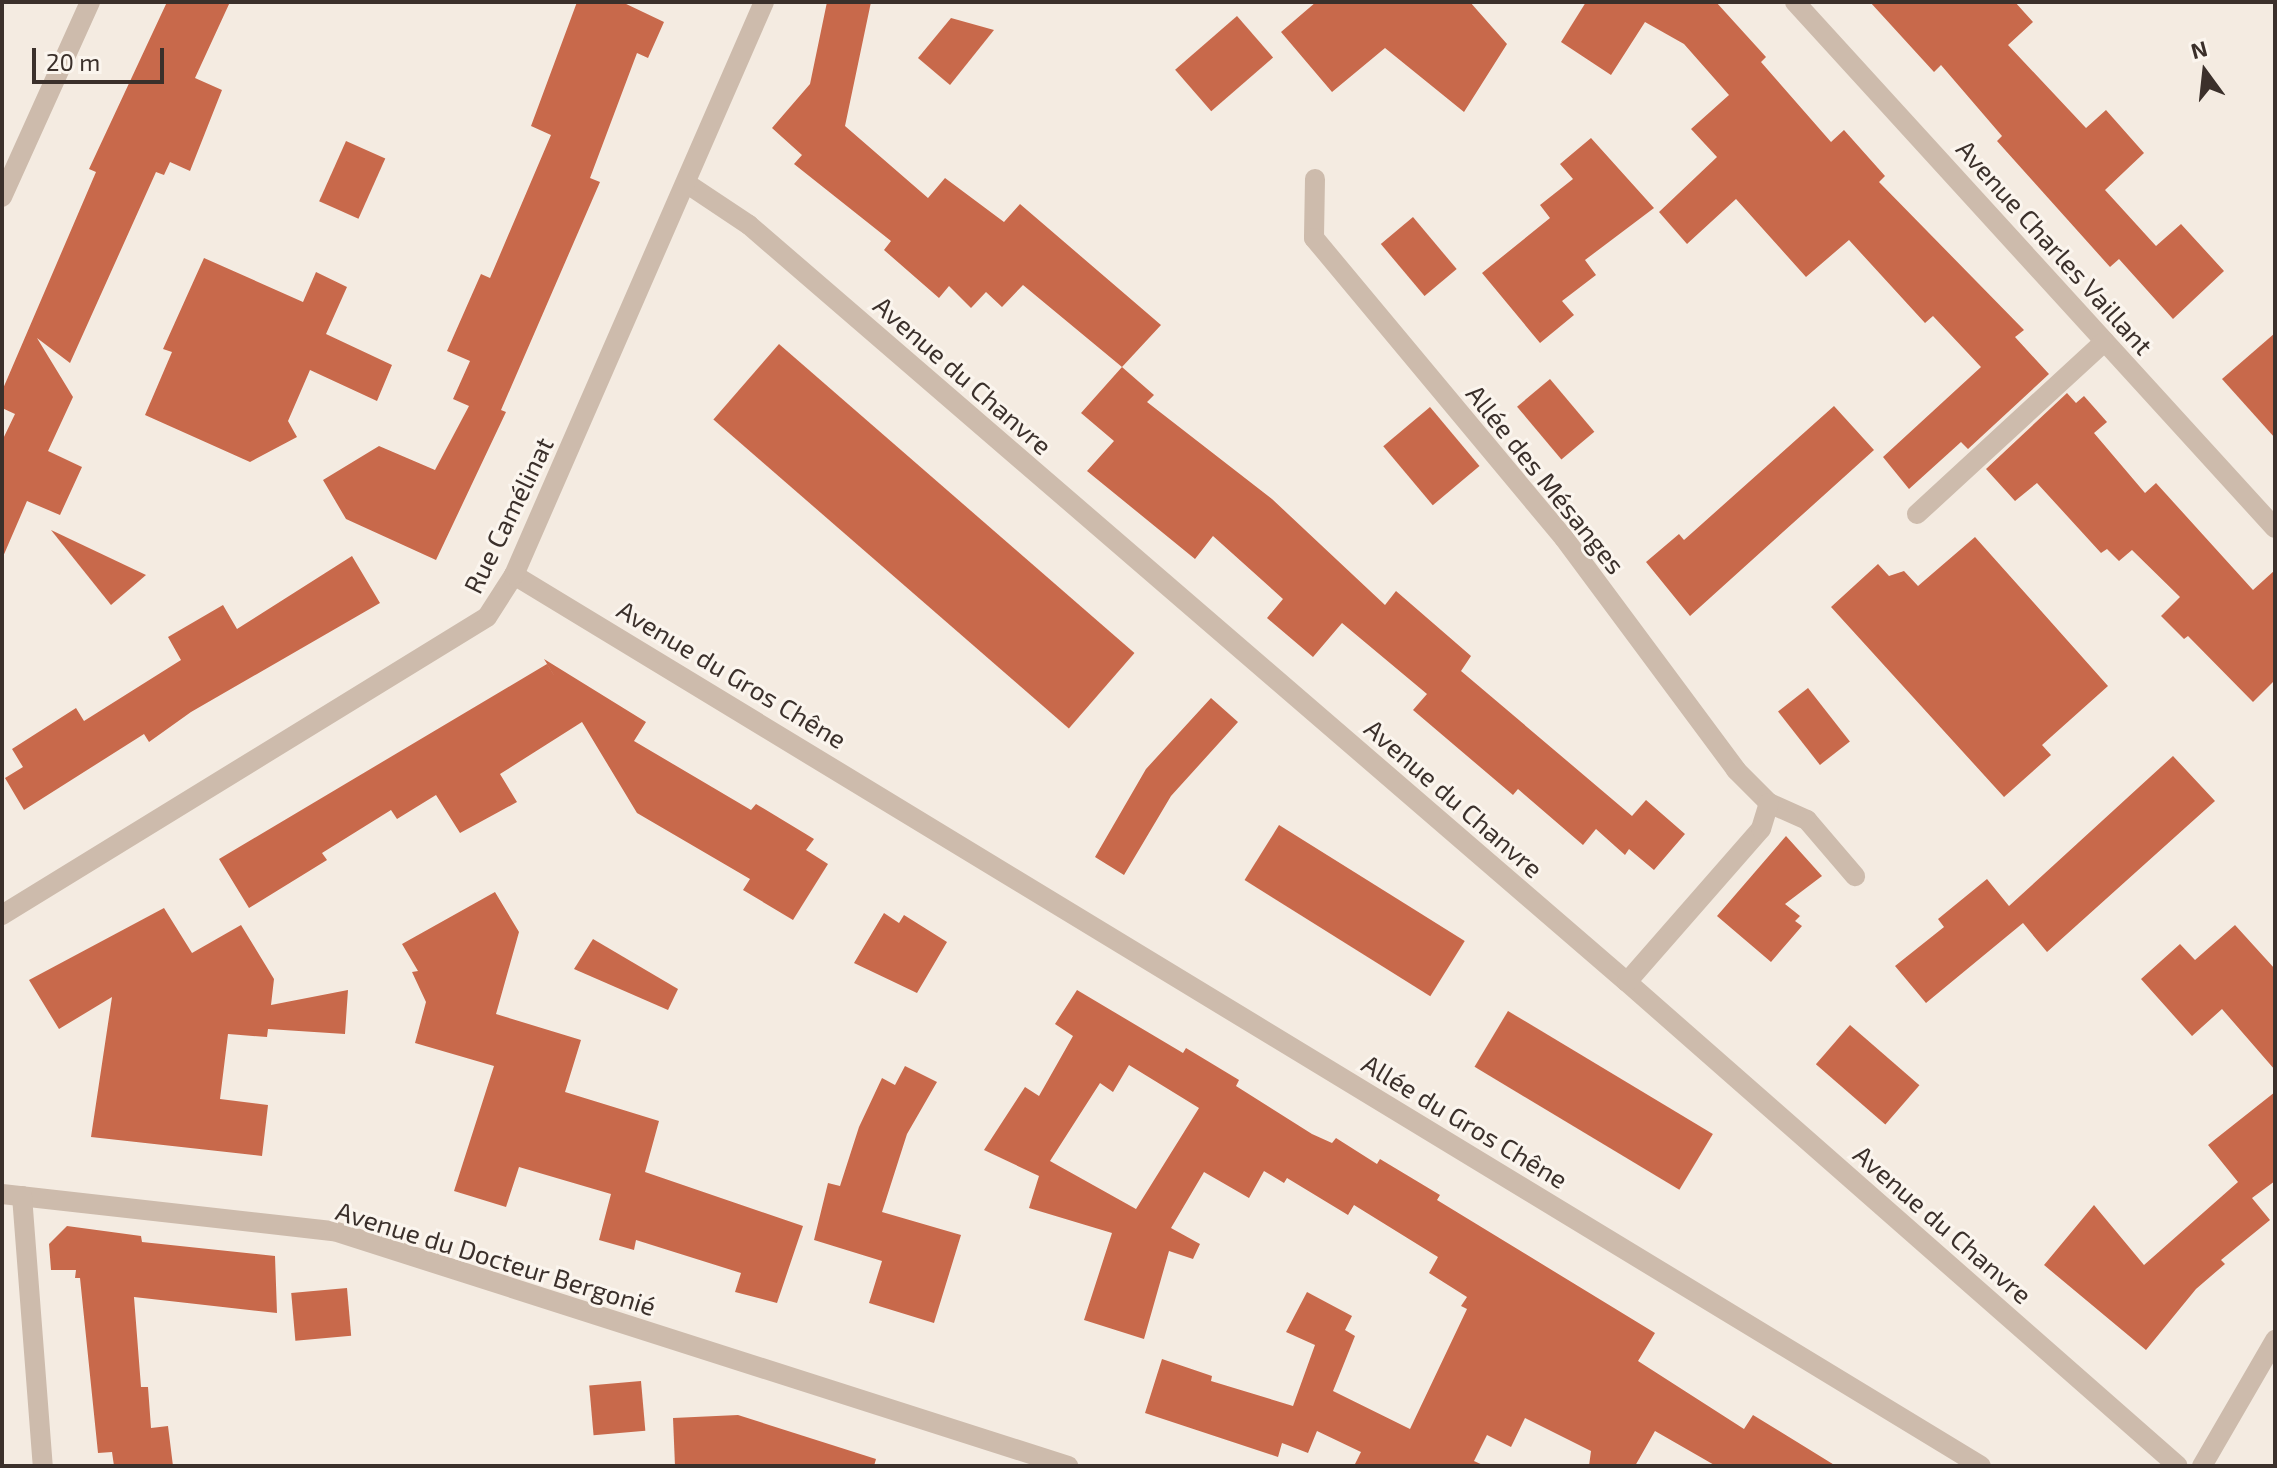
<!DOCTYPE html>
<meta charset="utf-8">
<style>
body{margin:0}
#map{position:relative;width:2277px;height:1468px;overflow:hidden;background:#f4ebe1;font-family:"Exo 2",sans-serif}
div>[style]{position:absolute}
.building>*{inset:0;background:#c8694b;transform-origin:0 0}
.minor>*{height:20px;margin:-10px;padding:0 10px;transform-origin:10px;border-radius:10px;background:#cdbbac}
span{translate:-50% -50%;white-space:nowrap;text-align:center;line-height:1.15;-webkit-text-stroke:6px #fbf5ee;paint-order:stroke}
.street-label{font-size:26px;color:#3b302b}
.frame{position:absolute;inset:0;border:4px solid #3b302b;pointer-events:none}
.north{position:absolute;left:2165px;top:32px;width:80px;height:80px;-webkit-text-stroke:6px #fbf5ee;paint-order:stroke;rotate:345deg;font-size:22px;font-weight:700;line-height:32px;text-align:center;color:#3b302b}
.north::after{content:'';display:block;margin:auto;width:28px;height:36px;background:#3b302b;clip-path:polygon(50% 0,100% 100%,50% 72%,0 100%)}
.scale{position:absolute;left:32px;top:48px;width:132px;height:36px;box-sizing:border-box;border:4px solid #3b302b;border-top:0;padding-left:10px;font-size:24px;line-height:28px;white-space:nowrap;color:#3b302b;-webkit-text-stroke:6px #fbf5ee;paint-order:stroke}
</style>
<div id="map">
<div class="building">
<div style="clip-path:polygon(167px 2px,230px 2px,195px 78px,222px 90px,190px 171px,170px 162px,164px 175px,156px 172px,70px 363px,37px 338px,73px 397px,48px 451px,82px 467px,60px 515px,27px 501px,2px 559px,2px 441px,15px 414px,2px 408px,2px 391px,96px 172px,89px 169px)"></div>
<div style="clip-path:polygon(577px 2px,622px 2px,664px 22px,648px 58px,637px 53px,590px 178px,600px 182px,501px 410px,506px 412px,436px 560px,346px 519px,323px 480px,379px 446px,435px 470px,469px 406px,453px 399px,470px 361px,447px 351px,481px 274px,490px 278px,551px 135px,531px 126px)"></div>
<div style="clip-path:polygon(827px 2px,871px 2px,845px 126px,928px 198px,945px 178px,1004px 222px,1020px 204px,1161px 325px,1122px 367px,1023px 285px,1002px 307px,986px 292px,971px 308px,949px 286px,939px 298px,884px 250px,891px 241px,794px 164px,802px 155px,772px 128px,810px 84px)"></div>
<div style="clip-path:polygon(1316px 2px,1470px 2px,1507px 44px,1464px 112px,1385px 48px,1332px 92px,1281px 32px)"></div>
<div style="clip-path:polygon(1586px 2px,1716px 2px,1766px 57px,1761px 62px,1831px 142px,1844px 130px,1885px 176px,1879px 182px,2024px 330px,2015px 337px,2049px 374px,1968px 449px,1961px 442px,1909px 489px,1883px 457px,1981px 367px,1933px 316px,1925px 323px,1849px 240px,1806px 277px,1736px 199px,1687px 244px,1659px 212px,1717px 157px,1691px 129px,1729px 95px,1684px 44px,1645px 22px,1611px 75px,1561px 42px)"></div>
<div style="clip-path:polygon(1870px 2px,2015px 2px,2033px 22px,2008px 45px,2086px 128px,2106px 110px,2144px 153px,2105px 190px,2156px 246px,2181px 224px,2224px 271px,2173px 319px,2119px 259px,2110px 267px,1997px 141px,2002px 136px,1941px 65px,1934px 72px)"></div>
<div style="left:1237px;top:16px;width:55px;height:82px;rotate:49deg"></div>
<div style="clip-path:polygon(951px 18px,994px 30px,950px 85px,918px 58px)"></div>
<div style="clip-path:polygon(1591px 138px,1654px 208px,1585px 260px,1596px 275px,1562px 301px,1574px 315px,1540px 343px,1482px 273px,1550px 218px,1540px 205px,1573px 179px,1560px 164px)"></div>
<div style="left:346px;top:141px;width:43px;height:66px;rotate:24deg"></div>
<div style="left:1413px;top:217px;width:68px;height:42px;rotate:50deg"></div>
<div style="clip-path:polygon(204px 258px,303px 302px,316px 272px,347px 287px,326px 334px,392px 365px,377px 401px,310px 370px,288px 421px,297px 437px,250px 462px,145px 415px,172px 352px,163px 349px)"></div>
<div style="clip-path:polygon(2275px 333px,2275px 438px,2222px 379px)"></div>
<div style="left:779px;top:344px;width:471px;height:100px;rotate:41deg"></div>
<div style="clip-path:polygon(1122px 367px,1154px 395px,1147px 402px,1272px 499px,1385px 605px,1396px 591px,1471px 656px,1461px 671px,1632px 816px,1646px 800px,1685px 834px,1654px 870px,1629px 849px,1625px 855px,1596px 829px,1583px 845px,1518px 789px,1513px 795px,1413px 710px,1427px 694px,1342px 623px,1313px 657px,1267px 618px,1283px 599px,1213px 536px,1195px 559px,1087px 471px,1114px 441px,1081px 413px)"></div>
<div style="left:1550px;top:379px;width:69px;height:43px;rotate:50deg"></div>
<div style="clip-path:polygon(2067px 393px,2076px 403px,2084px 396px,2107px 422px,2094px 433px,2145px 493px,2156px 483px,2253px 590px,2275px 570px,2275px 680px,2253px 702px,2188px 636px,2184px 639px,2161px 616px,2180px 597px,2132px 550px,2119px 561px,2107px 549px,2101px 553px,2037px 483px,2015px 501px,1986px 469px)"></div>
<div style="clip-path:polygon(1834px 406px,1874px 450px,1690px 616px,1646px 562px,1679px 534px,1684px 540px)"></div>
<div style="left:1430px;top:407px;width:77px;height:61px;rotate:50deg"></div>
<div style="clip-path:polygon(51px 530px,146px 575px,111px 605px)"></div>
<div style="clip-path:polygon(1975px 537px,2108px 686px,2042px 745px,2051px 755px,2004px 797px,1831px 607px,1878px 564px,1889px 576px,1904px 571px,1918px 586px)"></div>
<div style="clip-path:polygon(352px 556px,380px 603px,191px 712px,149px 742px,144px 734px,24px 810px,5px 778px,23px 767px,12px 749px,76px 708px,84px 721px,181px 660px,168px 637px,223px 605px,237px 629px)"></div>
<div style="clip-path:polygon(544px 659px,646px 722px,634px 741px,751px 810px,756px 804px,814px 839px,806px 850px,828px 864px,793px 920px,743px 890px,750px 879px,637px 813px,582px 722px,500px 774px,517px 802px,460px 833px,436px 795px,397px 819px,391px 810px,322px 853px,327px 860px,249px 908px,219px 859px,547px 664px,557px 680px)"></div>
<div style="left:1808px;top:688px;width:68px;height:38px;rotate:52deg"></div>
<div style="clip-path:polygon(1211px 698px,1238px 722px,1171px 796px,1124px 875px,1095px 857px,1146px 769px)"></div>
<div style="clip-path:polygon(2173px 756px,2215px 801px,2047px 952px,2023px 923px,1926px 1003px,1895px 966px,1944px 927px,1938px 919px,1987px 879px,2009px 906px)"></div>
<div style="left:1279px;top:825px;width:219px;height:65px;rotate:32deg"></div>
<div style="clip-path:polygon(1786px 836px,1822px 876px,1785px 904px,1800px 916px,1795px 921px,1802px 926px,1771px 962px,1717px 916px)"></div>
<div style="clip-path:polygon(495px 892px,519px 932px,496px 1014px,581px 1040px,565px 1092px,659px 1121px,645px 1172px,803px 1226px,777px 1303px,735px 1292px,741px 1273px,636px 1240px,634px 1250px,599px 1240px,611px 1194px,519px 1167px,506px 1207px,454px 1191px,494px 1066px,415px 1043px,426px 1002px,412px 972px,418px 971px,402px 944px)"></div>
<div style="clip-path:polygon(164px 908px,192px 953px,241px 925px,274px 979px,271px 1005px,348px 990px,345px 1034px,268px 1029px,267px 1037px,228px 1034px,220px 1099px,268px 1105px,262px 1156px,91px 1137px,112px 997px,59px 1029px,29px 980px)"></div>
<div style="clip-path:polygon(884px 913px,899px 923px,904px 915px,947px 942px,917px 993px,854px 963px)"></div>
<div style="clip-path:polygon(2235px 925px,2275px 969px,2275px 1070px,2222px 1009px,2192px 1036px,2141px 979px,2180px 944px,2195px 960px)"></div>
<div style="clip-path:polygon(593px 939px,678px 989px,668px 1010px,574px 969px)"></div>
<div style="clip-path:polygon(evenodd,1077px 990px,1183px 1053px,1186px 1048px,1239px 1080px,1236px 1086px,1312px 1134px,1332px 1143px,1336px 1138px,1377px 1164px,1380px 1159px,1440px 1195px,1437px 1200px,1655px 1333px,1638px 1361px,1744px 1429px,1753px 1415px,1836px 1466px,1716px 1466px,1655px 1431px,1635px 1466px,1589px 1466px,1591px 1451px,1525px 1418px,1511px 1447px,1487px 1435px,1474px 1461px,1485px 1466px,1354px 1466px,1361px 1452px,1317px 1431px,1308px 1453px,1282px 1443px,1278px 1457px,1145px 1413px,1162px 1359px,1212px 1376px,1211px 1381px,1293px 1406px,1315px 1345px,1286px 1332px,1307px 1292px,1352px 1316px,1345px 1330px,1355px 1336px,1333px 1391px,1410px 1429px,1467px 1309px,1461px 1306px,1467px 1297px,1429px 1273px,1438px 1257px,1354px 1205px,1348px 1215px,1287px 1178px,1284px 1183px,1264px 1171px,1249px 1198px,1204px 1172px,1171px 1228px,1200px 1244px,1193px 1259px,1169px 1251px,1144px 1339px,1084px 1320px,1112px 1233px,1029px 1208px,1039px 1176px,984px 1150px,1025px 1087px,1039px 1096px,1073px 1036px,1055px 1024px,1077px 990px,1129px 1065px,1199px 1108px,1136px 1209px,1050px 1161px,1100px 1083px,1113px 1092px,1129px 1065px)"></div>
<div style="left:1508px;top:1011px;width:239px;height:65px;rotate:31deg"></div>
<div style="left:1850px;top:1025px;width:92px;height:52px;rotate:41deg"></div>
<div style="clip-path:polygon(905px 1066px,937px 1082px,907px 1134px,882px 1212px,961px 1235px,934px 1323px,869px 1303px,882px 1261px,814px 1240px,828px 1183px,840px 1186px,859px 1127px,882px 1078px,895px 1085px)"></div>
<div style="clip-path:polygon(2275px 1092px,2275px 1181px,2252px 1198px,2270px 1220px,2221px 1260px,2225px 1264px,2196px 1289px,2146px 1350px,2044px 1265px,2094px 1205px,2144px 1265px,2238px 1182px,2208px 1145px)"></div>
<div style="clip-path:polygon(67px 1226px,141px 1236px,142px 1242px,275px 1256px,277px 1313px,134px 1297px,141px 1387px,148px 1387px,151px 1428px,168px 1426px,173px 1466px,114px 1466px,112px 1452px,98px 1453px,80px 1278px,75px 1278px,76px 1270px,51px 1270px,49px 1244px)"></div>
<div style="left:347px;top:1288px;width:48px;height:56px;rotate:85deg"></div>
<div style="left:641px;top:1381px;width:50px;height:52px;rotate:85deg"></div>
<div style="clip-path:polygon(738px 1415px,876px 1459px,874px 1466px,675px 1466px,673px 1418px)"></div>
</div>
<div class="minor">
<div style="left:1795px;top:2px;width:712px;rotate:47.62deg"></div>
<div style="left:1315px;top:179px;width:59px;rotate:91deg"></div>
<div style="left:1314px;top:238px;width:391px;rotate:50.2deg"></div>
<div style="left:1564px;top:538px;width:289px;rotate:53.4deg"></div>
<div style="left:1736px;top:770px;width:47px;rotate:45deg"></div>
<div style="left:1769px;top:803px;width:42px;rotate:24.1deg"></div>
<div style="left:1807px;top:820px;width:74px;rotate:49.4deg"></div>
<div style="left:686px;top:183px;width:76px;rotate:33.7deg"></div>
<div style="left:749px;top:225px;width:1159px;rotate:40.77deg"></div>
<div style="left:1627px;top:982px;width:733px;rotate:41.3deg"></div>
<div style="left:2px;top:197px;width:214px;rotate:-65.7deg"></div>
<div style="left:1917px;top:514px;width:255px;rotate:-42.6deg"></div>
<div style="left:514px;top:575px;width:1716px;rotate:31.27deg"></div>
<div style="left:2px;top:915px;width:569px;rotate:-31.57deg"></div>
<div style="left:487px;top:617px;width:50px;rotate:-57.3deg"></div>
<div style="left:514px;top:575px;width:625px;rotate:-66.43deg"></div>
<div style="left:1627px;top:982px;width:203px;rotate:-48.8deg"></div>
<div style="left:1761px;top:829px;width:27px;rotate:-73deg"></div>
<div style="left:2px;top:1194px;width:334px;rotate:6.4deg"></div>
<div style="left:334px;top:1231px;width:771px;rotate:17.75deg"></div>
<div style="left:22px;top:1196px;width:271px;rotate:85.6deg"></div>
<div style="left:2202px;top:1466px;width:146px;rotate:-59.9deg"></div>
</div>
<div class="street-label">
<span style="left:2055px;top:247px;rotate:48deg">Avenue Charles Vaillant</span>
<span style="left:963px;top:375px;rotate:41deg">Avenue du Chanvre</span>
<span style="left:1546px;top:479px;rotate:51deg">Allée des Mésanges</span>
<span style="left:508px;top:515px;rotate:-64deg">Rue Camélinat</span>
<span style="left:732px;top:674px;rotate:31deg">Avenue du Gros Chêne</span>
<span style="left:1454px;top:798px;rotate:41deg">Avenue du Chanvre</span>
<span style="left:1465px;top:1121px;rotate:31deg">Allée du Gros Chêne</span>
<span style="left:1943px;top:1224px;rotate:41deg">Avenue du Chanvre</span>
<span style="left:496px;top:1258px;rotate:17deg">Avenue du Docteur Bergonié</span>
</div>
<div class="frame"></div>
<div class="north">N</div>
<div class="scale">20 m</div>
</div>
